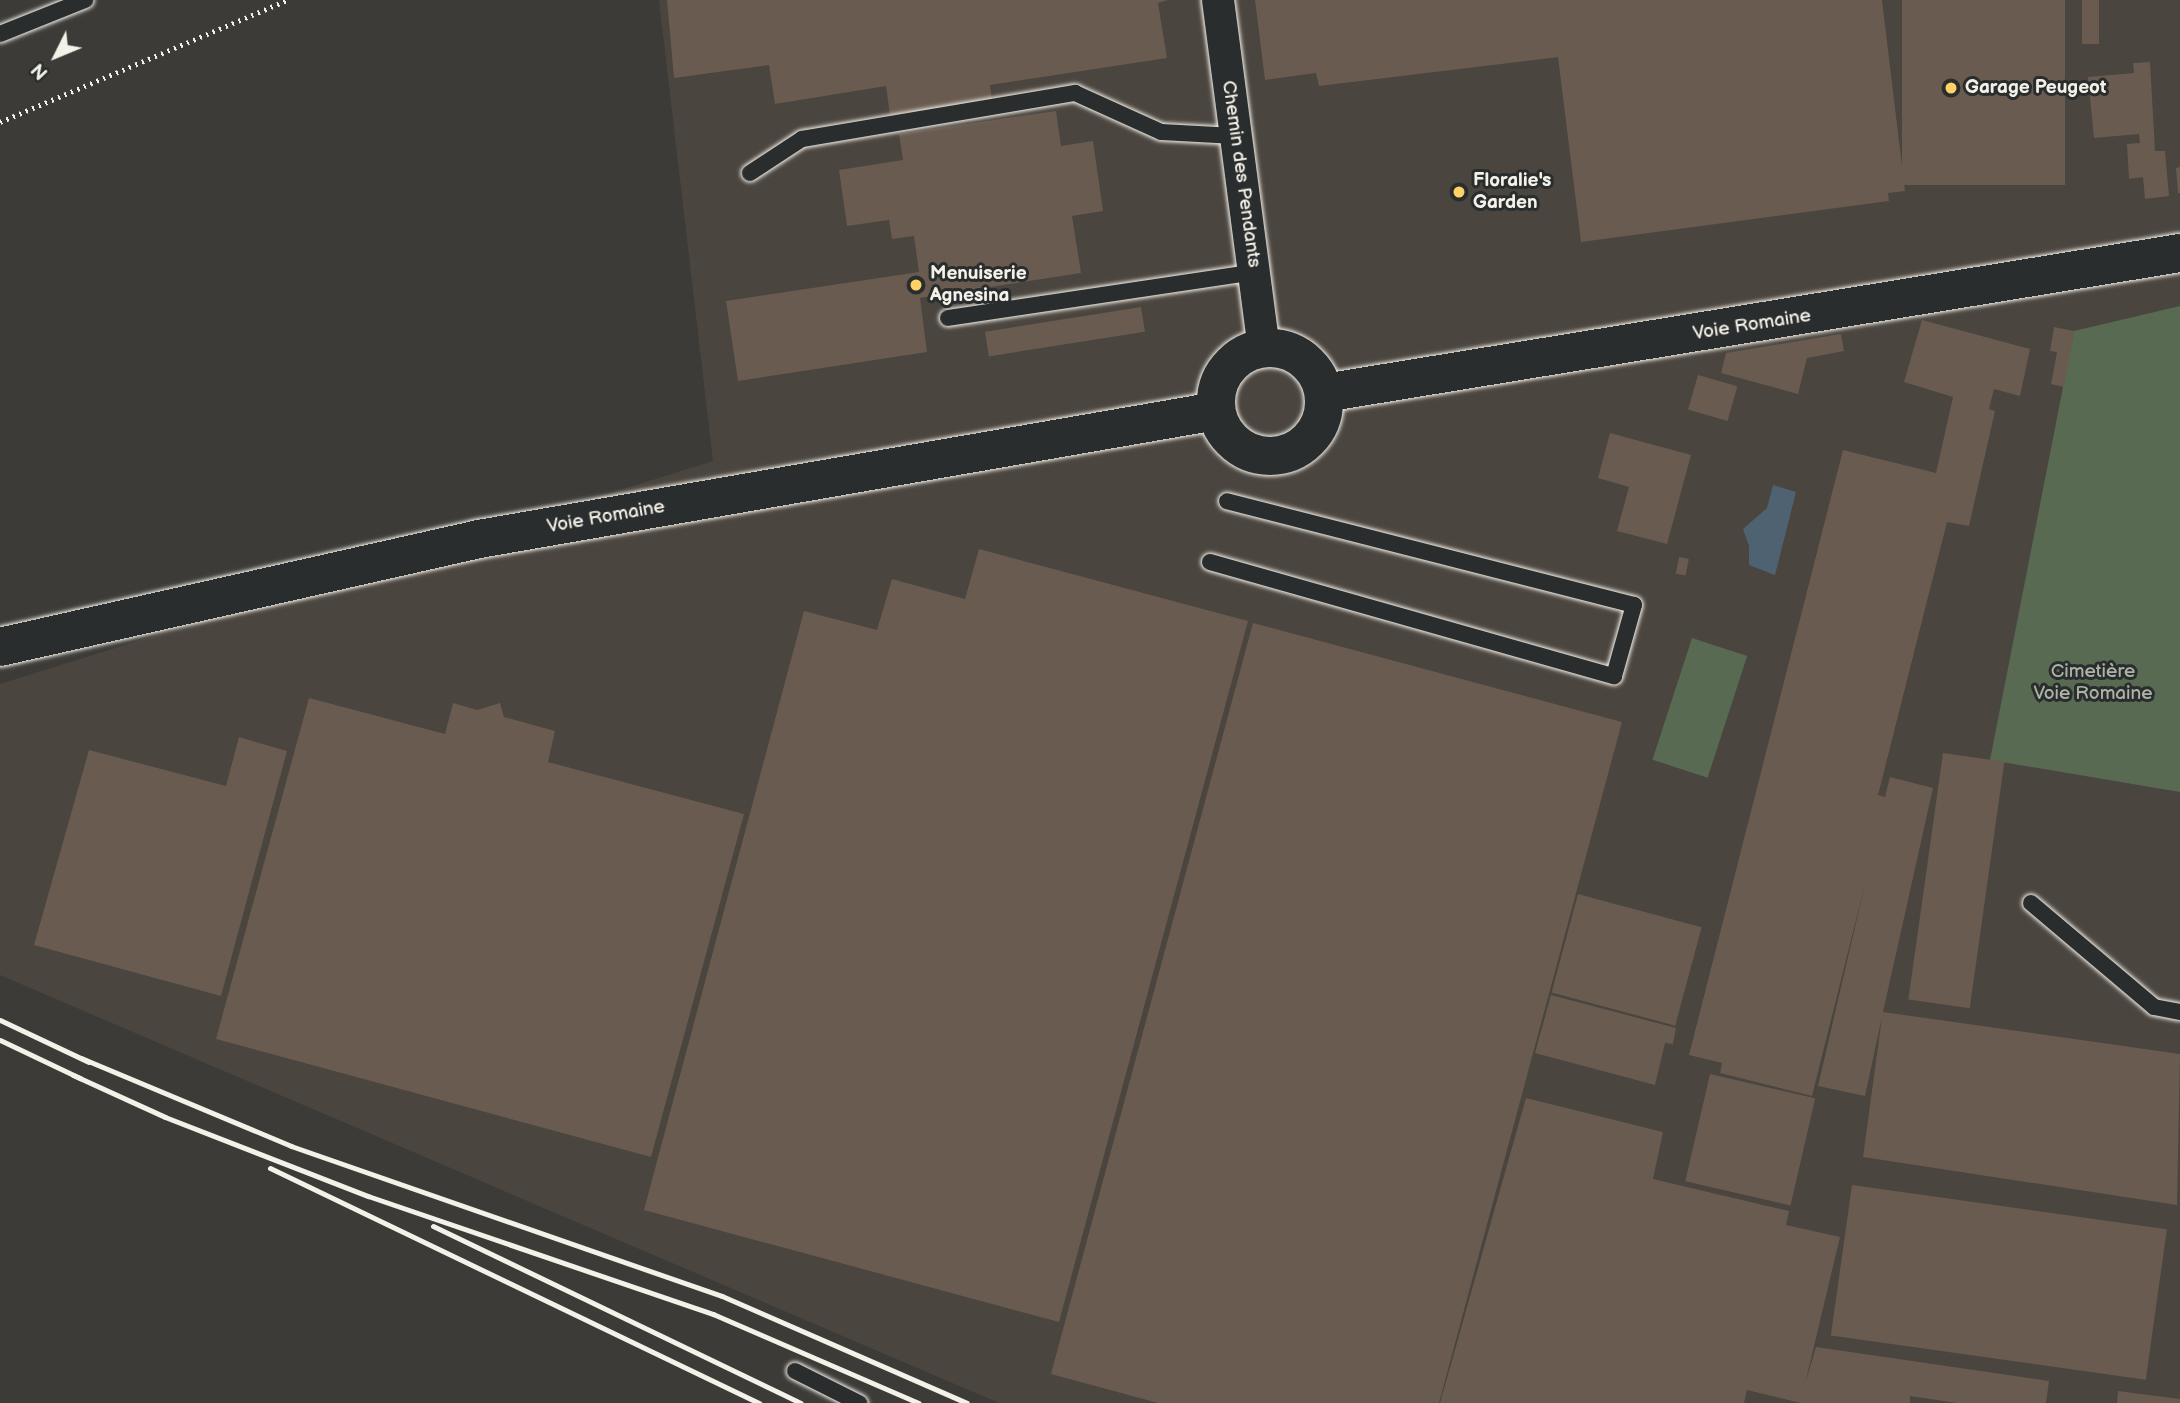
<!DOCTYPE html>
<meta charset="utf-8">
<style>
body{margin:0}
#map{position:relative;width:2180px;height:1403px;overflow:hidden;background:#3d3b38;font-family:"Balsamiq Sans",sans-serif}
div>[style]{position:absolute}
.built>*{inset:0;background:#4a453f}
.green>*{inset:0;background:#596a53;transform-origin:0 0}
.water>*{inset:0;background:#4f6272}
.building>*{inset:0;background:#695b50;transform-origin:0 0}
.path>*{height:4.5px;margin-top:-2.25px;transform-origin:0;background:repeating-linear-gradient(90deg,#f4f1e8 0 2px,transparent 0 7px)}
.roads{filter:drop-shadow(0 0 2px #f4f1e8) drop-shadow(0 0 2px #f4f1e8)}
.lane>*{height:16px;margin:-8px;padding:0 8px;transform-origin:8px;border-radius:8px;background:#2a2d2e}
.street>*{height:32px;margin:-16px;padding:0 16px;transform-origin:16px;border-radius:16px;background:#2a2d2e}
.secondary>*{height:38px;margin:-19px;padding:0 19px;transform-origin:19px;border-radius:19px;background:#2a2d2e}
.secondary>.ring{margin:-19px;padding:0;box-sizing:content-box;background:none;border:38px solid #2a2d2e;border-radius:50%}
.rail>*{height:5px;margin:-2.5px;padding:0 2.5px;transform-origin:2.5px;border-radius:2.5px;background:#f4f1e8}
.dots>*{width:19px;height:19px;translate:-50% -50%;box-sizing:border-box;border:4px solid #2a2d2e;border-radius:50%}
span{translate:-50% -50%;white-space:nowrap;text-align:center;line-height:1.15;-webkit-text-stroke:6px #2a2d2e;paint-order:stroke}
.poi-label{font-size:19px;color:#f4f1e8;font-weight:700}
.left{translate:0 -50%;text-align:left}
.street-label{font-size:19px;color:#f4f1e8}
.park-label{font-size:19px;color:#aeb4a5}
.north{position:absolute;left:21px;top:21px;width:70px;height:70px;-webkit-text-stroke:5px #2a2d2e;paint-order:stroke;rotate:227deg;font-size:19px;font-weight:700;line-height:28px;text-align:center;color:#f4f1e8}
.north::after{content:'';display:block;margin:auto;width:24px;height:32px;background:#f4f1e8;clip-path:polygon(50% 0,100% 100%,50% 72%,0 100%)}
</style>
<div id="map">
<div class="built">
<div style="clip-path:polygon(659px 0,2180px 0,2180px 1403px,999px 1403px,0 975px,0 684px,713px 461px)"></div>
</div>
<div class="green">
<div style="clip-path:polygon(2180px 306px,2180px 792px,1990px 760px,2074px 331px)"></div>
<div style="left:1692px;top:638px;width:58px;height:128px;rotate:18deg"></div>
</div>
<div class="water">
<div style="clip-path:polygon(1773px 485px,1796px 492px,1775px 575px,1749px 565px,1749px 546px,1743px 529px,1767px 508px)"></div>
</div>
<div class="building">
<div style="clip-path:polygon(667px 0,1168px 0,1158px 3px,1167px 58px,990px 85px,992px 100px,890px 115px,886px 86px,775px 104px,769px 65px,674px 78px)"></div>
<div style="clip-path:polygon(1255px 0,1882px 0,1905px 191px,1888px 193px,1889px 201px,1581px 242px,1558px 57px,1319px 86px,1316px 73px,1265px 80px)"></div>
<div style="left:1902px;top:0;width:163px;height:185px"></div>
<div style="left:2082px;top:0;width:17px;height:44px"></div>
<div style="clip-path:polygon(2150px 62px,2155px 151px,2165px 151px,2169px 196px,2145px 199px,2143px 177px,2129px 179px,2127px 144px,2140px 143px,2139px 134px,2094px 138px,2088px 77px,2134px 73px,2133px 63px)"></div>
<div style="clip-path:polygon(1056px 111px,1061px 146px,1093px 141px,1103px 211px,1072px 216px,1081px 273px,920px 298px,927px 352px,738px 381px,726px 301px,919px 272px,914px 236px,892px 239px,889px 220px,847px 226px,839px 170px,903px 160px,899px 134px)"></div>
<div style="clip-path:polygon(2180px 167px,2180px 193px,2178px 193px,2176px 168px)"></div>
<div style="left:1141px;top:307px;width:25px;height:158px;rotate:81deg"></div>
<div style="clip-path:polygon(1922px 320px,2030px 349px,2020px 396px,1994px 389px,1989px 409px,1995px 411px,1969px 526px,1947px 522px,1878px 795px,1885px 797px,1890px 777px,1933px 788px,1883px 1012px,2180px 1054px,2177px 1205px,1863px 1157px,1882px 1017px,1865px 1096px,1818px 1086px,1865px 884px,1812px 1096px,1720px 1073px,1722px 1063px,1689px 1055px,1843px 450px,1936px 473px,1953px 397px,1904px 382px)"></div>
<div style="clip-path:polygon(2054px 327px,2074px 331px,2064px 387px,2051px 384px,2057px 352px,2050px 351px)"></div>
<div style="clip-path:polygon(1841px 334px,1844px 351px,1807px 358px,1798px 394px,1721px 373px,1726px 353px)"></div>
<div style="left:1698px;top:375px;width:41px;height:36px;rotate:16deg"></div>
<div style="clip-path:polygon(1610px 433px,1691px 455px,1667px 544px,1617px 531px,1629px 487px,1598px 478px)"></div>
<div style="clip-path:polygon(979px 549px,1248px 621px,1059px 1322px,644px 1210px,804px 611px,877px 630px,892px 579px,965px 599px)"></div>
<div style="left:1679px;top:557px;width:10px;height:17px;rotate:11deg"></div>
<div style="clip-path:polygon(1253px 623px,1622px 722px,1439px 1403px,1158px 1403px,1051px 1374px)"></div>
<div style="clip-path:polygon(309px 698px,445px 734px,453px 703px,477px 710px,500px 703px,504px 717px,555px 731px,548px 762px,744px 814px,651px 1157px,216px 1039px)"></div>
<div style="clip-path:polygon(239px 737px,287px 751px,221px 996px,34px 945px,89px 750px,226px 786px)"></div>
<div style="left:1943px;top:753px;width:62px;height:249px;rotate:8deg"></div>
<div style="left:1578px;top:894px;width:128px;height:102px;rotate:15deg"></div>
<div style="clip-path:polygon(1551px 995px,1676px 1028px,1673px 1044px,1665px 1043px,1655px 1085px,1535px 1053px)"></div>
<div style="left:1710px;top:1074px;width:108px;height:110px;rotate:13deg"></div>
<div style="clip-path:polygon(1526px 1098px,1663px 1132px,1653px 1179px,1789px 1211px,1786px 1225px,1840px 1237px,1805px 1384px,1816px 1347px,2049px 1381px,2046px 1403px,1957px 1403px,1910px 1396px,1910px 1403px,1801px 1403px,1747px 1390px,1744px 1403px,1440px 1403px)"></div>
<div style="left:1852px;top:1185px;width:318px;height:152px;rotate:8deg"></div>
<div style="clip-path:polygon(2118px 1391px,2180px 1399px,2180px 1403px,2117px 1403px)"></div>
</div>
<div class="path">
<div style="left:0;top:122px;width:313px;rotate:-23deg"></div>
</div>
<div class="roads">
<div class="lane">
<div style="left:0;top:34px;width:92px;rotate:-21.8deg"></div>
<div style="left:750px;top:173px;width:62px;rotate:-33.2deg"></div>
<div style="left:802px;top:139px;width:277px;rotate:-9.6deg"></div>
<div style="left:1075px;top:93px;width:94px;rotate:24.4deg"></div>
<div style="left:1161px;top:132px;width:74px;rotate:3.1deg"></div>
<div style="left:948px;top:318px;width:309px;rotate:-8.5deg"></div>
<div style="left:1210px;top:562px;width:420px;rotate:15.8deg"></div>
<div style="left:1614px;top:676px;width:74px;rotate:-74.3deg"></div>
<div style="left:1634px;top:605px;width:420px;rotate:-165.7deg"></div>
<div style="left:2031px;top:903px;width:161px;rotate:40.2deg"></div>
<div style="left:2154px;top:1007px;width:26px;rotate:11deg"></div>
<div style="left:795px;top:1371px;width:72px;rotate:26.6deg"></div>
</div>
<div class="street">
<div style="left:1218px;top:0;width:351px;rotate:82.5deg"></div>
</div>
<div class="secondary">
<div class="ring" style="left:1216px;top:348px;width:70px;height:70px"></div>
<div style="left:1324px;top:393px;width:867px;rotate:-9.29deg"></div>
<div style="left:0;top:647px;width:491px;rotate:-12.7deg"></div>
<div style="left:479px;top:539px;width:748px;rotate:-9.85deg"></div>
</div>
</div>
<div class="rail">
<div style="left:0;top:1020px;width:98px;rotate:25.3deg"></div>
<div style="left:0;top:1040px;width:89px;rotate:25.4deg"></div>
<div style="left:81px;top:1058px;width:228px;rotate:22.7deg"></div>
<div style="left:291px;top:1146px;width:456px;rotate:19.2deg"></div>
<div style="left:722px;top:1296px;width:267px;rotate:23.6deg"></div>
<div style="left:73px;top:1075px;width:101px;rotate:24.5deg"></div>
<div style="left:165px;top:1117px;width:218px;rotate:21.3deg"></div>
<div style="left:368px;top:1196px;width:365px;rotate:18.9deg"></div>
<div style="left:713px;top:1314px;width:224px;rotate:23.4deg"></div>
<div style="left:270px;top:1168px;width:543px;rotate:25.67deg"></div>
<div style="left:433px;top:1226px;width:408px;rotate:25.7deg"></div>
</div>
<div class="dots">
<div style="left:1951px;top:88px;background:#ffd166"></div>
<div style="left:1459px;top:192px;background:#ffd166"></div>
<div style="left:916px;top:285px;background:#ffd166"></div>
</div>
<div class="poi-label">
<span class="left" style="left:1965px;top:88px">Garage Peugeot</span>
<span class="left" style="left:1473px;top:192px">Floralie's<br>Garden</span>
<span class="left" style="left:930px;top:285px">Menuiserie<br>Agnesina</span>
</div>
<div class="street-label">
<span style="left:1241px;top:174px;rotate:82deg">Chemin des Pendants</span>
<span style="left:1752px;top:325px;rotate:-9deg">Voie Romaine</span>
<span style="left:606px;top:517px;rotate:-10deg">Voie Romaine</span>
</div>
<div class="park-label">
<span style="left:2093px;top:683px">Cimetière<br>Voie Romaine</span>
</div>
<div class="north">N</div>
</div>
